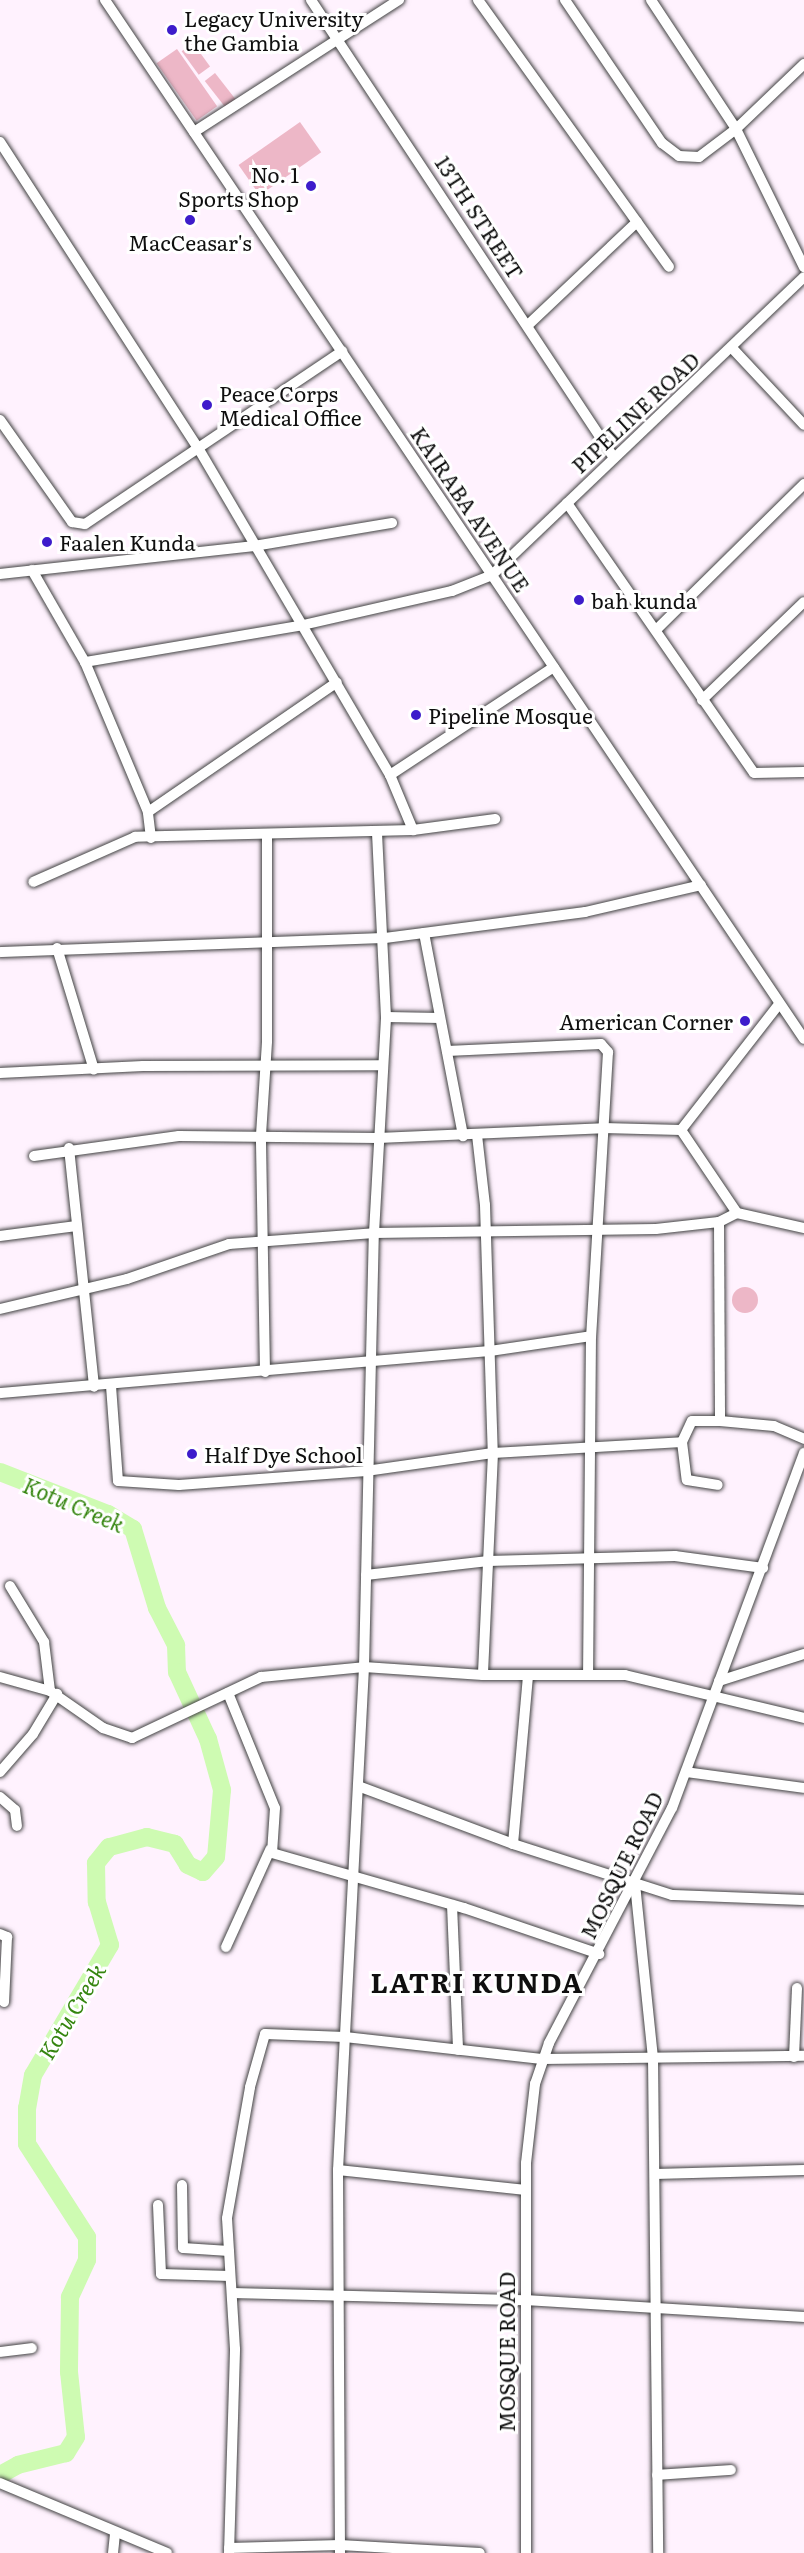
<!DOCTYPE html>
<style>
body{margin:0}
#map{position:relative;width:804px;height:2553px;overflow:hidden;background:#fff2fe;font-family:Literata,serif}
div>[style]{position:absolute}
.green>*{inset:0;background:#edb7c7;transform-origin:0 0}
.round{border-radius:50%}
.river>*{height:18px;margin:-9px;padding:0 9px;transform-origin:9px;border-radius:9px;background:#cefbb2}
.roads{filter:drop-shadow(0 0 2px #424242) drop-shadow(0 0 2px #424242)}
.minor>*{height:10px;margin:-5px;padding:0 5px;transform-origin:5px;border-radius:5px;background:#fff}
.dots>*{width:16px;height:16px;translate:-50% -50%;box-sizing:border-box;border:3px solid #fff;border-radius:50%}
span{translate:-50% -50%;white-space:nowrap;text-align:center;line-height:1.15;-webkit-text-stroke:6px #fff;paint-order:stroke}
.poi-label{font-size:21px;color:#0f0f0f}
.left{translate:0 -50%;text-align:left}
.right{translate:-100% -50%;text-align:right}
.street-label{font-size:21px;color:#0f0f0f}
.water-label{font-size:22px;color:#35850f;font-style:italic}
.district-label{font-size:27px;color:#0f0f0f;font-weight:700;letter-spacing:1.5px}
</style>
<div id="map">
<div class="green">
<div style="left:193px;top:43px;width:29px;height:14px;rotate:54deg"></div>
<div style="left:177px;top:49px;width:70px;height:25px;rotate:55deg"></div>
<div style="left:215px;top:73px;width:33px;height:13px;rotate:52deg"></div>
<div style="left:300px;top:122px;width:37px;height:75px;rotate:55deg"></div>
<div class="round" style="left:732px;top:1287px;width:26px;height:26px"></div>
</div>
<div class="river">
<div style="left:0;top:1472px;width:116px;rotate:21.3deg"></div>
<div style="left:108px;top:1514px;width:29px;rotate:31deg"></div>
<div style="left:133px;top:1529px;width:83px;rotate:73.1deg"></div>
<div style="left:157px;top:1608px;width:42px;rotate:62.8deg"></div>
<div style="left:176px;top:1645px;width:27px;rotate:88deg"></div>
<div style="left:177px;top:1672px;width:74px;rotate:65.2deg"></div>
<div style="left:208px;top:1739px;width:53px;rotate:74.6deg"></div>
<div style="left:222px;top:1790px;width:67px;rotate:95.1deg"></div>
<div style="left:216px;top:1857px;width:20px;rotate:131deg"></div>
<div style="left:203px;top:1872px;width:17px;rotate:-155deg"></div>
<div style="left:188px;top:1865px;width:25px;rotate:-122deg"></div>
<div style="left:175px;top:1844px;width:29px;rotate:-166deg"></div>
<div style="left:147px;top:1837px;width:39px;rotate:165deg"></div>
<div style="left:109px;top:1847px;width:21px;rotate:129deg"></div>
<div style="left:96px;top:1863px;width:39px;rotate:89deg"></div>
<div style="left:97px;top:1902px;width:45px;rotate:73.2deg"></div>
<div style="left:110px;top:1945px;width:151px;rotate:120.6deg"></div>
<div style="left:33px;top:2075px;width:34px;rotate:100deg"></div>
<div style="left:27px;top:2108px;width:36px;rotate:90deg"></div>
<div style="left:27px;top:2144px;width:111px;rotate:57.2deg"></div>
<div style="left:87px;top:2237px;width:23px;rotate:90deg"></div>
<div style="left:87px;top:2260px;width:41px;rotate:114.7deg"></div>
<div style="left:70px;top:2297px;width:75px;rotate:90.8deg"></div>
<div style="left:69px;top:2372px;width:65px;rotate:83.9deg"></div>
<div style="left:76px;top:2437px;width:19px;rotate:122deg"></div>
<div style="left:66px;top:2453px;width:49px;rotate:166deg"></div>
<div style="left:18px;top:2465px;width:21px;rotate:151deg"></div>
</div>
<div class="roads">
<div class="minor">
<div style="left:105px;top:0;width:1252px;rotate:56.07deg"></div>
<div style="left:311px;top:0;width:549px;rotate:56.51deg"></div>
<div style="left:478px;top:0;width:328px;rotate:54.4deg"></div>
<div style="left:565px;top:0;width:173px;rotate:55.9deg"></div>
<div style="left:662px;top:143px;width:21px;rotate:37deg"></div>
<div style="left:679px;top:156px;width:20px;rotate:3deg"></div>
<div style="left:699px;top:157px;width:46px;rotate:-37.1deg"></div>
<div style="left:736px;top:129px;width:94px;rotate:-43.7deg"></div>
<div style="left:651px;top:0;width:154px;rotate:56.6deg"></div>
<div style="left:736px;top:129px;width:154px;rotate:63.8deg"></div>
<div style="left:194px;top:132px;width:244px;rotate:-32.8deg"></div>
<div style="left:0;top:142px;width:362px;rotate:57.1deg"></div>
<div style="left:197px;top:446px;width:381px;rotate:59.6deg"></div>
<div style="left:390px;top:775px;width:60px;rotate:67.3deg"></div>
<div style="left:413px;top:830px;width:278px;rotate:178.6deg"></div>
<div style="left:135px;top:837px;width:111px;rotate:156.2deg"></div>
<div style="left:528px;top:325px;width:150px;rotate:-43.4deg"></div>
<div style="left:732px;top:348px;width:105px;rotate:46.9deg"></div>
<div style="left:0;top:420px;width:125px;rotate:54.8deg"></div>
<div style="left:72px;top:522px;width:13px;rotate:9deg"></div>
<div style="left:85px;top:524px;width:310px;rotate:-33.9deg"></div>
<div style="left:567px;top:503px;width:328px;rotate:55.3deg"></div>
<div style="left:754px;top:773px;width:50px;rotate:-1.1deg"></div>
<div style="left:32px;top:570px;width:106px;rotate:60.1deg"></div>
<div style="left:85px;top:662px;width:163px;rotate:67.2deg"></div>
<div style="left:0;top:574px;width:256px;rotate:-6.3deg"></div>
<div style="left:254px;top:546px;width:140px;rotate:-9.5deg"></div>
<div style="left:656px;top:630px;width:208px;rotate:-44.6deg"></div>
<div style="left:85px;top:662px;width:221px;rotate:-9.6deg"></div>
<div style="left:303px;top:625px;width:153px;rotate:-12.9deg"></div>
<div style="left:452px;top:591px;width:43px;rotate:-21.8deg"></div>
<div style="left:492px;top:575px;width:431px;rotate:-43.7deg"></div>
<div style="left:702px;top:700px;width:141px;rotate:-43.9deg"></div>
<div style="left:390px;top:775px;width:196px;rotate:-33.4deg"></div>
<div style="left:413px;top:830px;width:83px;rotate:-7.6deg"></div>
<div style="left:151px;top:838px;width:26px;rotate:-97deg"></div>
<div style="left:148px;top:812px;width:229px;rotate:-34.5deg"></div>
<div style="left:424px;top:933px;width:207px;rotate:79.1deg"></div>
<div style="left:57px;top:948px;width:127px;rotate:73.1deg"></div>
<div style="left:0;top:952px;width:385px;rotate:-2.1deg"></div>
<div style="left:385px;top:938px;width:202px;rotate:-7.4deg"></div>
<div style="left:585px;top:912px;width:119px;rotate:-13.1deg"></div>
<div style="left:386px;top:1017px;width:54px;rotate:1.1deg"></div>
<div style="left:447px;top:1051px;width:154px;rotate:-2.6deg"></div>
<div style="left:601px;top:1044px;width:11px;rotate:49deg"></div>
<div style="left:608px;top:1052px;width:285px;rotate:93.4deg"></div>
<div style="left:591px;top:1336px;width:338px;rotate:90.5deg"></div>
<div style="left:0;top:1073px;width:143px;rotate:-2.8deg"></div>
<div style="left:143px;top:1066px;width:239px;rotate:-0.2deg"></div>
<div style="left:681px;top:1130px;width:160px;rotate:-52.1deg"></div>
<div style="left:681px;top:1130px;width:100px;rotate:56deg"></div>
<div style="left:477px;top:1135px;width:70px;rotate:83.5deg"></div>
<div style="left:485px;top:1205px;width:248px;rotate:88.2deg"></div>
<div style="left:493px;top:1453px;width:222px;rotate:92.6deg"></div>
<div style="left:69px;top:1148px;width:240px;rotate:84deg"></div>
<div style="left:34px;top:1156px;width:146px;rotate:-7.9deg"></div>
<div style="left:179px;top:1136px;width:199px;rotate:0.6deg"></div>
<div style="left:378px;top:1138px;width:225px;rotate:-2.5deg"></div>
<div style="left:603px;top:1128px;width:78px;rotate:1.5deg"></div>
<div style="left:719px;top:1222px;width:199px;rotate:89.7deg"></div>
<div style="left:720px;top:1421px;width:54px;rotate:5.3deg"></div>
<div style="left:774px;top:1426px;width:33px;rotate:23deg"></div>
<div style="left:0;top:1236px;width:77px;rotate:-7.5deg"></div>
<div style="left:0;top:1309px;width:130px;rotate:-13.3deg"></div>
<div style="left:127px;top:1279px;width:108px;rotate:-18.9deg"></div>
<div style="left:229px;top:1244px;width:145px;rotate:-4.3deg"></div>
<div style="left:374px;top:1233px;width:282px;rotate:-0.8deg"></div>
<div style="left:656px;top:1229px;width:63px;rotate:-6.3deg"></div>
<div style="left:719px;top:1222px;width:20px;rotate:-27deg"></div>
<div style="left:737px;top:1213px;width:69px;rotate:12.6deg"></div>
<div style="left:265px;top:1372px;width:237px;rotate:-91deg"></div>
<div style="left:261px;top:1135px;width:94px;rotate:-86.3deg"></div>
<div style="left:267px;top:1041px;width:206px;rotate:-90deg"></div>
<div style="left:111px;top:1386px;width:95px;rotate:85.8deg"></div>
<div style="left:118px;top:1481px;width:61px;rotate:3.8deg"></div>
<div style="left:179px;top:1485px;width:188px;rotate:-4.3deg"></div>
<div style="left:366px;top:1471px;width:128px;rotate:-8.1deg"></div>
<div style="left:493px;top:1453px;width:189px;rotate:-3.3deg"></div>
<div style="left:682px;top:1442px;width:23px;rotate:-65deg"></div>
<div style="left:692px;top:1421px;width:28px"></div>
<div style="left:0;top:1393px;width:492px;rotate:-4.9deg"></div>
<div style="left:490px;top:1351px;width:102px;rotate:-8.4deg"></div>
<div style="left:682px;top:1442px;width:38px;rotate:83deg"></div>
<div style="left:687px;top:1480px;width:31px;rotate:9deg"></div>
<div style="left:366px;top:1575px;width:123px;rotate:-6.5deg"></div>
<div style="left:488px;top:1561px;width:187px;rotate:-1.5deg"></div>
<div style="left:675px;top:1556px;width:89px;rotate:7.8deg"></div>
<div style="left:10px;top:1586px;width:66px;rotate:58.7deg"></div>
<div style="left:44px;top:1642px;width:49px;rotate:83deg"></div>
<div style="left:0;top:1677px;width:52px;rotate:15.6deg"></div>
<div style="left:50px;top:1691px;width:65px;rotate:34.9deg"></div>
<div style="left:103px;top:1728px;width:31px;rotate:19deg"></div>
<div style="left:132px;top:1738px;width:143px;rotate:-25.3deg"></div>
<div style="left:261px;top:1677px;width:103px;rotate:-5.5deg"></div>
<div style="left:364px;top:1667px;width:119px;rotate:3.8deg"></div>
<div style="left:483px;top:1675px;width:142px"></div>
<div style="left:625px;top:1675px;width:184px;rotate:13.5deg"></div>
<div style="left:719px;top:1681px;width:89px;rotate:-17.6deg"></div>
<div style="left:228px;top:1693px;width:124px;rotate:67.8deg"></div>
<div style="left:275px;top:1808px;width:45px;rotate:93.8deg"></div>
<div style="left:272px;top:1853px;width:200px;rotate:16deg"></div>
<div style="left:464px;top:1908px;width:143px;rotate:18.8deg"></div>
<div style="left:0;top:1772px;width:50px;rotate:-49deg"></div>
<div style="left:33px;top:1734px;width:47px;rotate:-59deg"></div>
<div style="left:686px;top:1772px;width:119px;rotate:7.7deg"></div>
<div style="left:358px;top:1786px;width:165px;rotate:20.5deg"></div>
<div style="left:513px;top:1844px;width:167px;rotate:17.8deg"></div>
<div style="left:672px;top:1895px;width:132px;rotate:2.2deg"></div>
<div style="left:0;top:1797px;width:20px;rotate:41deg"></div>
<div style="left:15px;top:1810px;width:16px;rotate:83deg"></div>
<div style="left:513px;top:1844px;width:169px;rotate:-84.9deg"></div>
<div style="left:635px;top:1884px;width:174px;rotate:84.1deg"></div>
<div style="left:653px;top:2057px;width:496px;rotate:89.4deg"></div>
<div style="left:452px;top:1905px;width:145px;rotate:87.6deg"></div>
<div style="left:0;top:1934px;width:8px;rotate:23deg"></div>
<div style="left:7px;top:1937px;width:65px;rotate:92.6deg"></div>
<div style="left:226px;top:1947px;width:107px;rotate:-65.6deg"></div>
<div style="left:794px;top:2057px;width:69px;rotate:-87.5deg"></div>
<div style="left:338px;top:2170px;width:189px;rotate:6.1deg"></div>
<div style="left:655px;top:2174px;width:149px;rotate:-1.5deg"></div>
<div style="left:182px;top:2185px;width:63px;rotate:89.1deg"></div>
<div style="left:183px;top:2248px;width:46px;rotate:3.7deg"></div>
<div style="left:158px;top:2205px;width:69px;rotate:87.5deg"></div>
<div style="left:161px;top:2274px;width:69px;rotate:1.7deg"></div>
<div style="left:232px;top:2293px;width:293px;rotate:1.4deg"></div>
<div style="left:525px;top:2300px;width:280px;rotate:3.5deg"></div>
<div style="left:0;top:2352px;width:32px;rotate:-7deg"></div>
<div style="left:657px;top:2475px;width:74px;rotate:-3.9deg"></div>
<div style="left:0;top:2483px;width:181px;rotate:22.7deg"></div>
<div style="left:229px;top:2548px;width:111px;rotate:-1.5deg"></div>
<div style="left:340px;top:2545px;width:140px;rotate:3.3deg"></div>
<div style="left:113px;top:2553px;width:20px;rotate:-84deg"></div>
<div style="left:229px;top:2553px;width:204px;rotate:-88.3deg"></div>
<div style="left:235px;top:2349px;width:131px;rotate:-93.5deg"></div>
<div style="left:227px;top:2218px;width:133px;rotate:-80deg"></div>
<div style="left:250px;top:2087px;width:55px;rotate:-74.2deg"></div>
<div style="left:265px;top:2034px;width:80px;rotate:2.1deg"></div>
<div style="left:345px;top:2037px;width:198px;rotate:6.4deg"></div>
<div style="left:542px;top:2059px;width:262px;rotate:-0.7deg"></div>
<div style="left:340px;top:2553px;width:383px;rotate:-90.3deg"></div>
<div style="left:338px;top:2170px;width:504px;rotate:-87.04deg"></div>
<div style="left:364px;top:1667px;width:434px;rotate:-88.7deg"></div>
<div style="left:374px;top:1233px;width:216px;rotate:-86.8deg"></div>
<div style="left:386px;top:1017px;width:184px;rotate:-92.8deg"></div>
<div style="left:526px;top:2553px;width:390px;rotate:-90deg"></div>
<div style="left:526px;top:2163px;width:80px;rotate:-83.5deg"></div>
<div style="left:535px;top:2084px;width:43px;rotate:-71.1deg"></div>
<div style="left:549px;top:2043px;width:265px;rotate:-62.4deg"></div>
<div style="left:672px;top:1808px;width:379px;rotate:-69.6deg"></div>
</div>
</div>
<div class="dots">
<div style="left:172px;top:30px;background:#3d1ccb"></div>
<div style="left:311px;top:186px;background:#3d1ccb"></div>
<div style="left:190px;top:220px;background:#3d1ccb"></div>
<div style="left:207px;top:405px;background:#3d1ccb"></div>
<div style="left:47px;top:542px;background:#3d1ccb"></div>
<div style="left:579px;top:600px;background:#3d1ccb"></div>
<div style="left:416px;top:715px;background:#3d1ccb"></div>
<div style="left:745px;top:1021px;background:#3d1ccb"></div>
<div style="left:192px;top:1454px;background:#3d1ccb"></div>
</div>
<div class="poi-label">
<span class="left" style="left:184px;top:30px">Legacy University<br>the Gambia</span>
<span class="right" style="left:299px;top:186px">No. 1<br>Sports Shop</span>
<span style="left:190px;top:242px">MacCeasar's</span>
<span class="left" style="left:219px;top:405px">Peace Corps<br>Medical Office</span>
<span class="left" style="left:59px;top:542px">Faalen Kunda</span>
<span class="left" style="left:591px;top:600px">bah kunda</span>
<span class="left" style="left:428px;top:715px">Pipeline Mosque</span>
<span class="right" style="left:733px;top:1021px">American Corner</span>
<span class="left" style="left:204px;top:1454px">Half Dye School</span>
</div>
<div class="street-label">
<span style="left:480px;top:217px;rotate:57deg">13TH STREET</span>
<span style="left:635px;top:412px;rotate:-43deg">PIPELINE ROAD</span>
<span style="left:471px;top:509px;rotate:56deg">KAIRABA AVENUE</span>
<span style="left:621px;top:1865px;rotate:-64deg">MOSQUE ROAD</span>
<span style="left:506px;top:2352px;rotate:-90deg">MOSQUE ROAD</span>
</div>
<div class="water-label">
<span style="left:74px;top:1504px;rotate:23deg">Kotu Creek</span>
<span style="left:71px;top:2011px;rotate:-59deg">Kotu Creek</span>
</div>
<div class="district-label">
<span style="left:477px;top:1982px">LATRI KUNDA</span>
</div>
</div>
